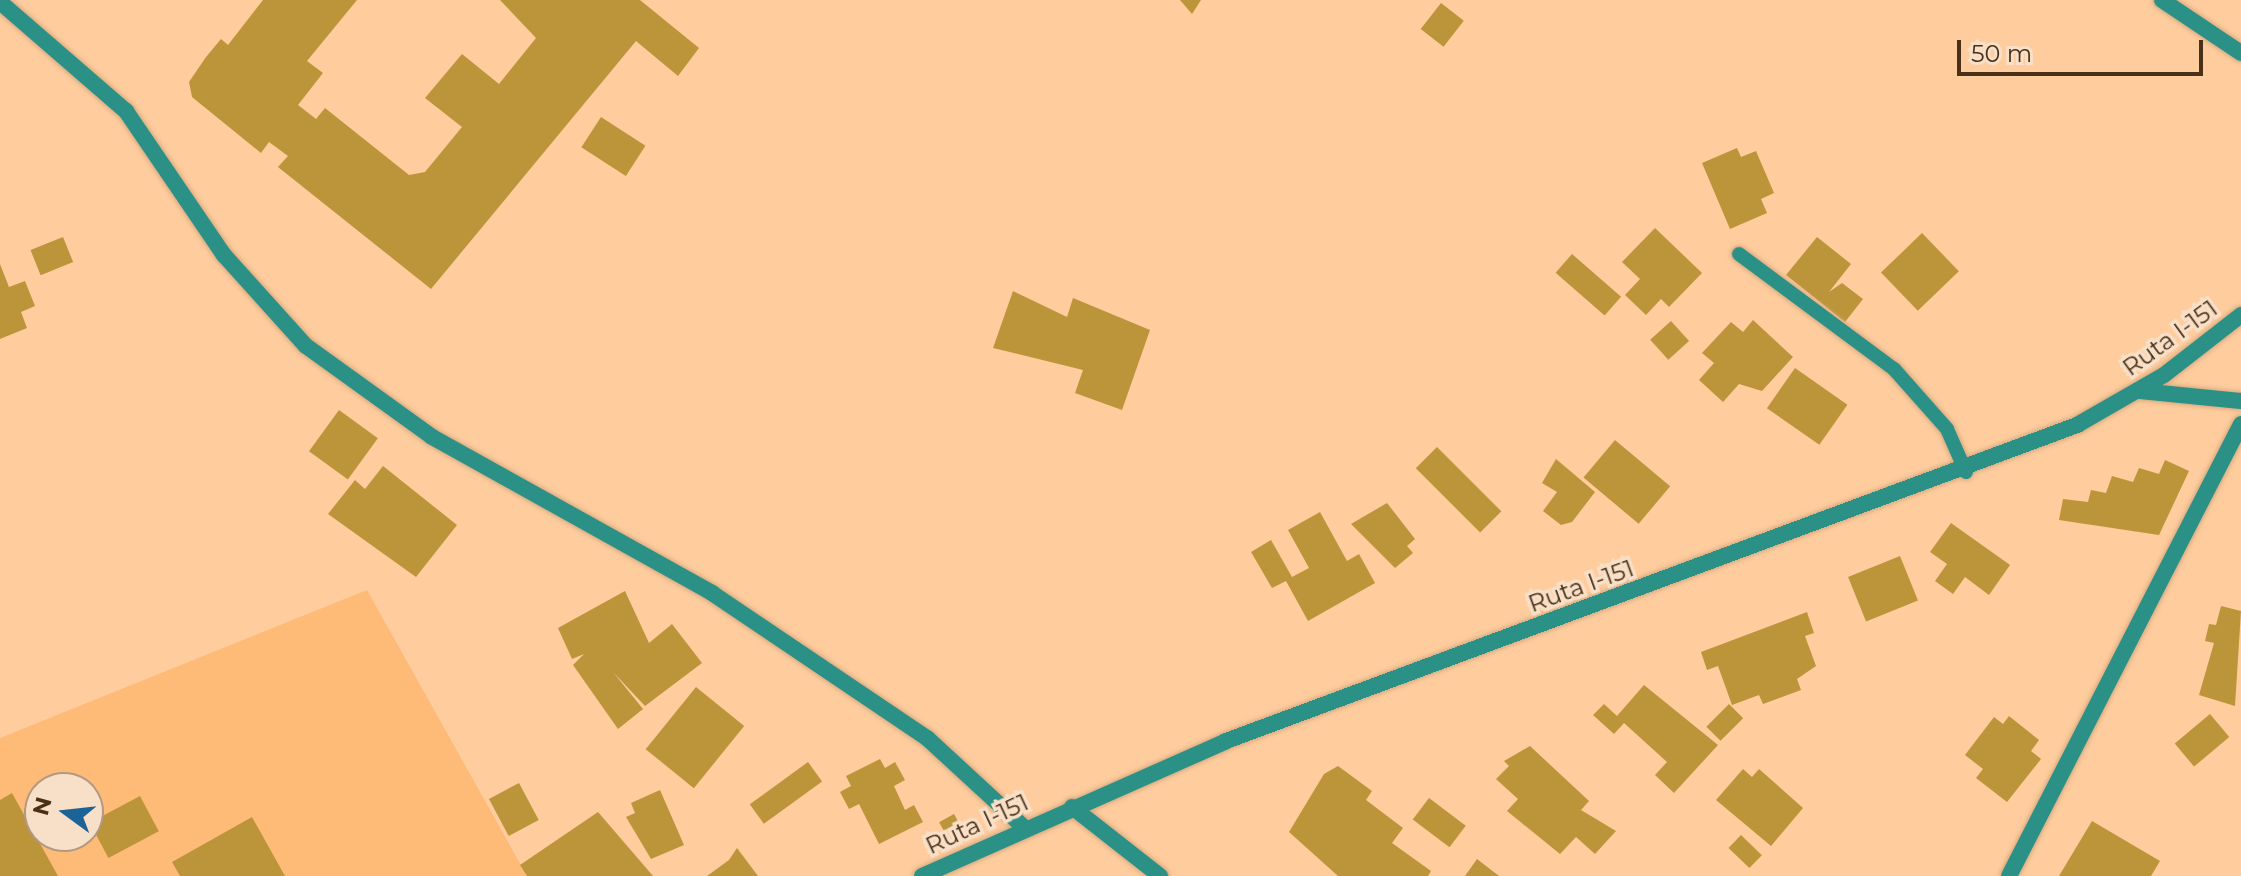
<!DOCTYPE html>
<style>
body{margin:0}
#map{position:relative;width:2241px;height:876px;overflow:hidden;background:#fecc9d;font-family:Montserrat,sans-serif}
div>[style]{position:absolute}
.built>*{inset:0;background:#febb78}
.building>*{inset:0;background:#bc953a;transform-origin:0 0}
.roads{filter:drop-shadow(0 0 2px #d6aa80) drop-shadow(0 0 2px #d6aa80)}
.service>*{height:14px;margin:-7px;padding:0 7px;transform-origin:7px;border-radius:7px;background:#2b9187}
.minor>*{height:16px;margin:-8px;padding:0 8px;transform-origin:8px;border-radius:8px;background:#2b9187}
.tertiary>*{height:16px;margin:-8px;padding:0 8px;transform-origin:8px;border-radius:8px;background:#2b9187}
span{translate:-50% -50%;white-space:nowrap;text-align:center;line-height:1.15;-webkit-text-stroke:7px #f8dfc8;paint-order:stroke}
.street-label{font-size:24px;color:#493017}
.north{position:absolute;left:24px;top:772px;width:80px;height:80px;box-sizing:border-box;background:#f8dfc8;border:2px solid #b29981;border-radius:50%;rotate:285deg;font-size:22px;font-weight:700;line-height:32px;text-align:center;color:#493017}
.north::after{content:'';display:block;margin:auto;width:28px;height:36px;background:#1c6498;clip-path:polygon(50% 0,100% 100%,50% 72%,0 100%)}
.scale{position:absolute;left:1957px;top:40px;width:246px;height:36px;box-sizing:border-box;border:4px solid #493017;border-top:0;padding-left:10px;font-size:24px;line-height:28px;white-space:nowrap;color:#493017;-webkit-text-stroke:6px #f8dfc8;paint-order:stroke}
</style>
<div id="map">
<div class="built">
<div style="clip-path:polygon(evenodd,367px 590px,527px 876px,0 876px,0 738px,367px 590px,40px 788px,88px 788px,88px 836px,40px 836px,40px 788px)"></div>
</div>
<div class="building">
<div style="clip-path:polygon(263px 0,357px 0,307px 61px,323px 73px,298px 105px,316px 119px,325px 108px,409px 175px,425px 172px,462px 127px,425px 98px,462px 54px,499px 84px,536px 38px,500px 0,640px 0,699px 48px,678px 76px,636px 41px,431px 289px,278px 167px,288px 156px,269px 142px,261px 153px,192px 97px,189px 82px,206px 57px,221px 39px,228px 45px)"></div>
<div style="clip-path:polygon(1180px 0,1201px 0,1192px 14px)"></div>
<div style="left:1441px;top:3px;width:29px;height:33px;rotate:38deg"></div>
<div style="left:601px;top:117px;width:53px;height:36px;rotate:33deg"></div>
<div style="clip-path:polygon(1737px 148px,1741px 157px,1756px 151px,1774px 193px,1761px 199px,1767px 213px,1730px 229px,1702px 163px)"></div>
<div style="clip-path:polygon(1655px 228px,1702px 273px,1669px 307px,1661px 299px,1646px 315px,1625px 295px,1640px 279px,1622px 262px)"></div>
<div style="left:1922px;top:233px;width:53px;height:57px;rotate:46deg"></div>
<div style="left:63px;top:237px;width:27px;height:35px;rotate:68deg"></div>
<div style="clip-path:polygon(1817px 237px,1851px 264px,1829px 292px,1842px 283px,1863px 299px,1845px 322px,1786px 275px)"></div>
<div style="left:1572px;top:254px;width:65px;height:25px;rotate:41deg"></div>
<div style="clip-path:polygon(0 264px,9px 287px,25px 281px,35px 306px,21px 312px,27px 328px,0 339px)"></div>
<div style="clip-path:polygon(1013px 291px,1067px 317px,1073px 298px,1150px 330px,1122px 410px,1075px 393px,1083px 370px,993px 348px)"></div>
<div style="clip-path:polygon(1753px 320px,1793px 357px,1762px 391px,1739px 384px,1723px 402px,1699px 380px,1714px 363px,1702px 353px,1731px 322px,1743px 332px)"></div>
<div style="left:1671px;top:321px;width:27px;height:28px;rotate:48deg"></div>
<div style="left:1795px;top:368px;width:64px;height:49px;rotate:35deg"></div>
<div style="left:339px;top:410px;width:48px;height:51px;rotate:36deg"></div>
<div style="left:1615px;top:440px;width:72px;height:49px;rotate:40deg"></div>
<div style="left:1437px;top:447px;width:91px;height:30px;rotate:45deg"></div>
<div style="clip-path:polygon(1556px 459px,1595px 492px,1572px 522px,1561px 525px,1543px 511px,1557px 492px,1542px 483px)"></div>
<div style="clip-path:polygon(2165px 460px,2189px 471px,2159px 535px,2059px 520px,2063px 499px,2088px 502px,2091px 490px,2106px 493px,2112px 476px,2133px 482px,2139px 468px,2159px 474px)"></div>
<div style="clip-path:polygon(383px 466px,457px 525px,416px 577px,328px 514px,355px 480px,365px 489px)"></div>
<div style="clip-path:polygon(1387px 503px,1415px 539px,1407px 546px,1413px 553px,1395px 568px,1351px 524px)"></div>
<div style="clip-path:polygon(1320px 512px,1347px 561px,1359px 554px,1375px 583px,1308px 621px,1286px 581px,1272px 588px,1251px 552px,1271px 540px,1292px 577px,1309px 568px,1288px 530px)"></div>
<div style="clip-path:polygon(1951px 523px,2010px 565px,1989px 595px,1965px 577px,1953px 594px,1935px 581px,1947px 564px,1930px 552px)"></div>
<div style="left:1900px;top:556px;width:48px;height:56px;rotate:68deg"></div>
<div style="clip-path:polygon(625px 591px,649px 643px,672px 624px,702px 663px,645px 706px,613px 672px,643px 709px,618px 729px,573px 665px,584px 654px,572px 659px,558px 628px)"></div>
<div style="clip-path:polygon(2221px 606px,2241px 611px,2235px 706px,2199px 695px,2214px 643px,2205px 641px,2209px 624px,2216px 625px)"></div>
<div style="clip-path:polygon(1807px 612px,1814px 633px,1805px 636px,1816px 666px,1797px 679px,1801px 690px,1763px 704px,1759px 695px,1732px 705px,1718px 666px,1707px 670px,1701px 652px)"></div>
<div style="clip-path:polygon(1644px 685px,1718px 745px,1674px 793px,1655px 775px,1667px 762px,1624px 723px,1614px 734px,1593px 715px,1604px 704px,1617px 716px)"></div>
<div style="left:696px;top:687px;width:62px;height:80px;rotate:39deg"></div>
<div style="left:1729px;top:704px;width:20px;height:32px;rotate:45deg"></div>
<div style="left:2210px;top:714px;width:30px;height:46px;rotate:50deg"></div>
<div style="clip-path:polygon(2009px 716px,2039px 740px,2031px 751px,2041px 759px,2007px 802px,1976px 778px,1983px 769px,1965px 755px,1994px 717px,2003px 724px)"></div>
<div style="clip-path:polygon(1530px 746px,1589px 801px,1581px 810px,1616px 831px,1595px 854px,1576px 837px,1560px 854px,1507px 811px,1518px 799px,1496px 779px,1509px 766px,1504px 761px)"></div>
<div style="clip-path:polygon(880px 759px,885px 768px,895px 762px,905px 780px,894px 786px,905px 810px,914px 805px,923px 822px,879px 844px,859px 804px,849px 809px,840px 792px,851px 786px,846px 776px)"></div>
<div style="left:808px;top:762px;width:24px;height:72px;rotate:54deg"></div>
<div style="clip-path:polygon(1338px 766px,1372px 791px,1366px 800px,1403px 828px,1392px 843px,1431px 871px,1428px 876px,1338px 876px,1289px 832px,1324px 774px)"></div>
<div style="clip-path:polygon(1743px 769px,1752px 777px,1759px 769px,1803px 808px,1771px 846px,1716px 800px)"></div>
<div style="left:519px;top:783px;width:42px;height:34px;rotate:62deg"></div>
<div style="clip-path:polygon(660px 790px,684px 845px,651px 859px,626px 817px,635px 813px,631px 803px)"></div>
<div style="clip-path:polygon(12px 793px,58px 876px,0 876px,0 800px)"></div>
<div style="left:140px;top:796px;width:40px;height:57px;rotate:62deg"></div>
<div style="left:1429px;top:798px;width:46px;height:27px;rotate:37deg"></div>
<div style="clip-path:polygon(598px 812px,653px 876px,527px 876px,520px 865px)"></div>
<div style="left:954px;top:814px;width:10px;height:17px;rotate:61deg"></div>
<div style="clip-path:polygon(252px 817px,285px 876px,180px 876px,172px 862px)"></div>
<div style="clip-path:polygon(2092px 821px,2160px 861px,2151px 876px,2059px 876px)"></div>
<div style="left:1741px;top:835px;width:29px;height:18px;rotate:44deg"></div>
<div style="clip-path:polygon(737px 848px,758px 876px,707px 876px,729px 860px)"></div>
<div style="clip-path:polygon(1477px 859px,1499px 876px,1465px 876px)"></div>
</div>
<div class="roads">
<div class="service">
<div style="left:1739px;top:254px;width:193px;rotate:36.6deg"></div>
<div style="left:1894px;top:369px;width:80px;rotate:48.5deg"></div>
<div style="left:1947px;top:429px;width:47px;rotate:66.2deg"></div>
</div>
<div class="minor">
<div style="left:2162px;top:0;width:95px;rotate:33.9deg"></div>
<div style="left:2140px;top:391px;width:101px;rotate:5.7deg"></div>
<div style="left:1072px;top:807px;width:112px;rotate:38.1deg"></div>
<div style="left:2009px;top:876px;width:508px;rotate:-62.83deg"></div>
</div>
<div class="tertiary">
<div style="left:0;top:2px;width:167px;rotate:40.9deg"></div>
<div style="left:126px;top:111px;width:174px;rotate:55.8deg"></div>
<div style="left:224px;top:255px;width:122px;rotate:48deg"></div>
<div style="left:306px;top:346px;width:155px;rotate:35.8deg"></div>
<div style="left:432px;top:437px;width:321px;rotate:29.1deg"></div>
<div style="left:712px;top:593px;width:259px;rotate:34deg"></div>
<div style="left:927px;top:738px;width:133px;rotate:42.6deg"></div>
<div style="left:922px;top:876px;width:333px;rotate:-23.9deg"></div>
<div style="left:1226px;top:741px;width:908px;rotate:-20.37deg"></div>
<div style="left:2077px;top:425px;width:100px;rotate:-29.9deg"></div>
<div style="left:2164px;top:375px;width:98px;rotate:-37.9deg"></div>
</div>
</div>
<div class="street-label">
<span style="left:2170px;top:338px;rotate:-36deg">Ruta I-151</span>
<span style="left:1581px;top:586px;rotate:-20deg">Ruta I-151</span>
<span style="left:977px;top:824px;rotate:-25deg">Ruta I-151</span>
</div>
<div class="north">N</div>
<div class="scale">50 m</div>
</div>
